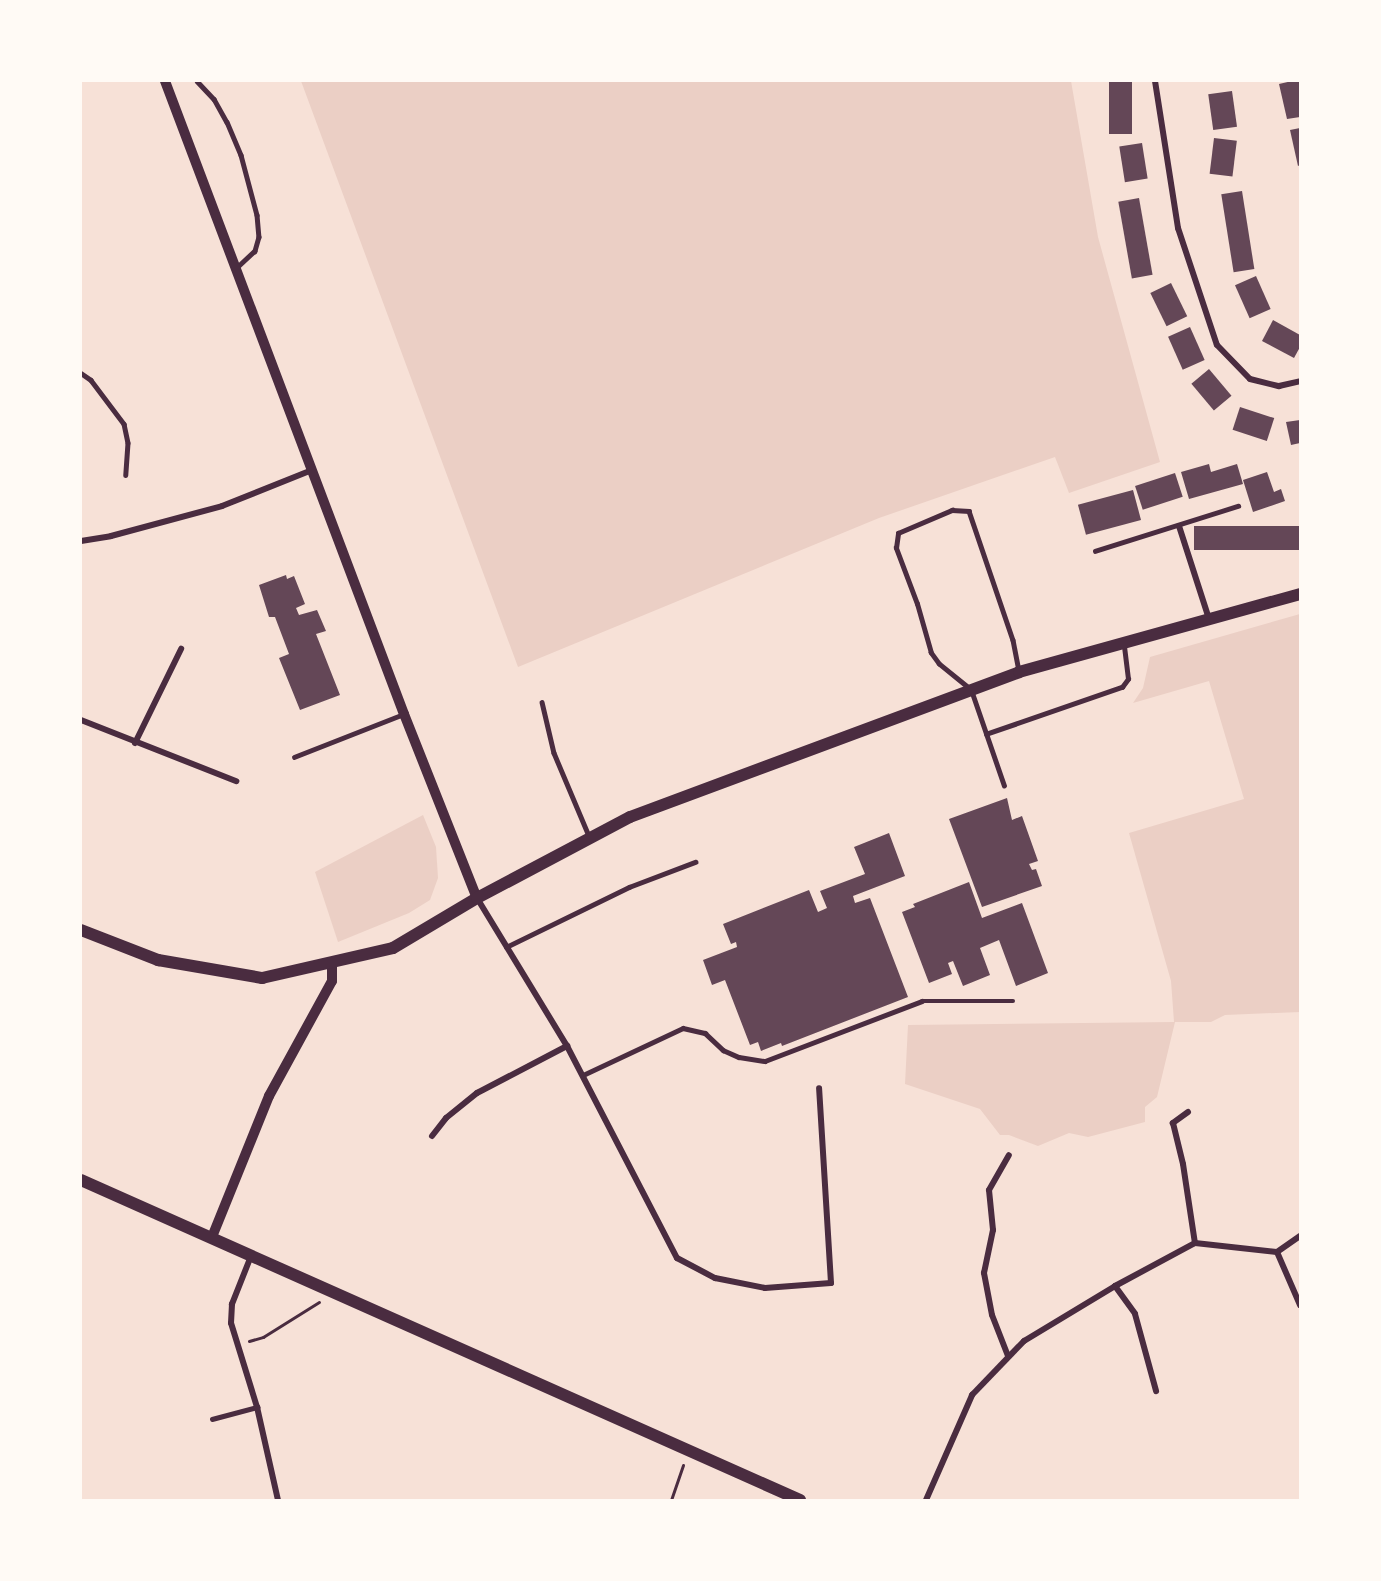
<!DOCTYPE html>
<style>
body{margin:0}
#map{position:relative;width:1381px;height:1581px;overflow:hidden;background:#f7e1d7;font-family:"Titillium Web",sans-serif}
div>[style]{position:absolute}
.green>*{inset:0;background:#ebcfc5}
.building>*{inset:0;background:#644757;transform-origin:0 0}
.path>*{height:3px;margin:-1.5px;padding:0 1.5px;transform-origin:1.5px;border-radius:1.5px;background:#4a2c40}
.service>*{height:4.5px;margin:-2.25px;padding:0 2.25px;transform-origin:2.25px;border-radius:2.25px;background:#4a2c40}
.minor>*{height:6px;margin:-3px;padding:0 3px;transform-origin:3px;border-radius:3px;background:#4a2c40}
.tertiary>*{height:10px;margin:-5px;padding:0 5px;transform-origin:5px;border-radius:5px;background:#4a2c40}
.secondary>*{height:12px;margin:-6px;padding:0 6px;transform-origin:6px;border-radius:6px;background:#4a2c40}
span{translate:-50% -50%;white-space:nowrap;text-align:center;line-height:1.15;-webkit-text-stroke:6px #fffaf5;paint-order:stroke}
.frame{position:absolute;inset:0;border:82px solid #fffaf5;pointer-events:none}
</style>
<div id="map">
<div class="green">
<div style="clip-path:polygon(301px 81px,1071px 81px,1098px 237px,1160px 462px,1069px 493px,1055px 457px,879px 518px,518px 667px)"></div>
<div style="clip-path:polygon(1300px 614px,1300px 1012px,1225px 1015px,1211px 1022px,1175px 1022px,1157px 1097px,1145px 1107px,1145px 1122px,1088px 1137px,1069px 1133px,1038px 1146px,1009px 1135px,1000px 1135px,980px 1109px,905px 1084px,908px 1025px,1174px 1022px,1171px 981px,1129px 833px,1244px 799px,1209px 681px,1133px 703px,1143px 688px,1150px 657px)"></div>
<div style="clip-path:polygon(423px 815px,436px 847px,438px 878px,430px 900px,409px 913px,338px 942px,315px 872px)"></div>
</div>
<div class="building">
<div style="left:1109px;top:81px;width:23px;height:53px"></div>
<div style="clip-path:polygon(1292px 81px,1300px 81px,1300px 117px,1287px 119px,1279px 84px)"></div>
<div style="left:1232px;top:91px;width:36px;height:24px;rotate:82deg"></div>
<div style="clip-path:polygon(1300px 128px,1300px 165px,1298px 166px,1290px 130px)"></div>
<div style="left:1214px;top:138px;width:23px;height:36px;rotate:7deg"></div>
<div style="left:1142px;top:143px;width:36px;height:23px;rotate:81deg"></div>
<div style="left:1242px;top:191px;width:79px;height:21px;rotate:81deg"></div>
<div style="left:1139px;top:198px;width:78px;height:21px;rotate:80deg"></div>
<div style="left:1256px;top:276px;width:36px;height:23px;rotate:66deg"></div>
<div style="left:1171px;top:283px;width:37px;height:23px;rotate:64deg"></div>
<div style="clip-path:polygon(1273px 320px,1300px 335px,1300px 347px,1294px 358px,1262px 341px)"></div>
<div style="left:1190px;top:327px;width:36px;height:24px;rotate:66deg"></div>
<div style="left:1209px;top:369px;width:35px;height:23px;rotate:50deg"></div>
<div style="left:1240px;top:407px;width:36px;height:24px;rotate:18deg"></div>
<div style="clip-path:polygon(1300px 420px,1300px 443px,1291px 445px,1286px 422px)"></div>
<div style="clip-path:polygon(1209px 464px,1211px 472px,1237px 464px,1243px 484px,1189px 499px,1181px 472px)"></div>
<div style="clip-path:polygon(1267px 472px,1274px 492px,1281px 489px,1285px 501px,1253px 512px,1243px 480px)"></div>
<div style="left:1175px;top:473px;width:25px;height:42px;rotate:72deg"></div>
<div style="left:1133px;top:490px;width:31px;height:57px;rotate:75deg"></div>
<div style="left:1300px;top:526px;width:24px;height:106px;rotate:90deg"></div>
<div style="clip-path:polygon(286px 575px,287px 579px,294px 576px,305px 604px,296px 608px,299px 615px,317px 610px,326px 631px,316px 634px,340px 695px,300px 710px,279px 658px,289px 654px,275px 617px,269px 617px,259px 585px)"></div>
<div style="clip-path:polygon(1007px 798px,1012px 820px,1022px 816px,1038px 861px,1029px 864px,1032px 870px,1036px 869px,1042px 886px,982px 907px,949px 819px)"></div>
<div style="clip-path:polygon(889px 833px,905px 876px,853px 896px,855px 903px,870px 898px,908px 997px,782px 1046px,781px 1043px,761px 1051px,758px 1042px,750px 1045px,725px 980px,712px 985px,703px 960px,737px 947px,736px 942px,731px 944px,723px 924px,809px 890px,818px 912px,827px 908px,820px 891px,865px 874px,854px 847px)"></div>
<div style="clip-path:polygon(969px 882px,982px 918px,1022px 903px,1048px 973px,1016px 986px,999px 940px,980px 948px,990px 975px,963px 986px,953px 961px,948px 963px,952px 974px,929px 983px,902px 912px,915px 907px,913px 904px)"></div>
</div>
<div class="path">
<div style="left:249px;top:1341px;width:15px;rotate:-16deg"></div>
<div style="left:263px;top:1337px;width:66px;rotate:-32deg"></div>
<div style="left:671px;top:1500px;width:37px;rotate:-71deg"></div>
</div>
<div class="service">
<div style="left:197px;top:81px;width:25px;rotate:47deg"></div>
<div style="left:214px;top:99px;width:26px;rotate:61deg"></div>
<div style="left:227px;top:122px;width:36px;rotate:67deg"></div>
<div style="left:241px;top:155px;width:62px;rotate:75.1deg"></div>
<div style="left:257px;top:215px;width:22px;rotate:85deg"></div>
<div style="left:259px;top:237px;width:15px;rotate:106deg"></div>
<div style="left:255px;top:251px;width:25px;rotate:137deg"></div>
<div style="left:81px;top:373px;width:12px;rotate:35deg"></div>
<div style="left:91px;top:380px;width:55px;rotate:53.1deg"></div>
<div style="left:124px;top:424px;width:19px;rotate:78deg"></div>
<div style="left:128px;top:443px;width:32px;rotate:94deg"></div>
<div style="left:1095px;top:551px;width:150px;rotate:-17.5deg"></div>
<div style="left:542px;top:702px;width:52px;rotate:76.8deg"></div>
<div style="left:554px;top:753px;width:90px;rotate:67.1deg"></div>
<div style="left:986px;top:734px;width:144px;rotate:-19.1deg"></div>
<div style="left:1122px;top:687px;width:10px;rotate:-53deg"></div>
<div style="left:1128px;top:679px;width:34px;rotate:-97deg"></div>
<div style="left:294px;top:757px;width:118px;rotate:-21.4deg"></div>
<div style="left:1004px;top:786px;width:102px;rotate:-109deg"></div>
<div style="left:971px;top:690px;width:41px;rotate:-140.9deg"></div>
<div style="left:939px;top:664px;width:14px;rotate:-126deg"></div>
<div style="left:931px;top:653px;width:51px;rotate:-105.9deg"></div>
<div style="left:917px;top:604px;width:60px;rotate:-110.6deg"></div>
<div style="left:896px;top:548px;width:15px;rotate:-82deg"></div>
<div style="left:898px;top:533px;width:59px;rotate:-23.1deg"></div>
<div style="left:952px;top:510px;width:17px;rotate:3deg"></div>
<div style="left:969px;top:511px;width:136px;rotate:71.2deg"></div>
<div style="left:1013px;top:640px;width:33px;rotate:79deg"></div>
<div style="left:506px;top:947px;width:137px;rotate:-26deg"></div>
<div style="left:629px;top:887px;width:71px;rotate:-20.7deg"></div>
<div style="left:583px;top:1075px;width:110px;rotate:-25.2deg"></div>
<div style="left:683px;top:1028px;width:23px;rotate:13deg"></div>
<div style="left:705px;top:1033px;width:25px;rotate:43deg"></div>
<div style="left:723px;top:1050px;width:17px;rotate:24deg"></div>
<div style="left:739px;top:1057px;width:26px;rotate:9deg"></div>
<div style="left:765px;top:1061px;width:168px;rotate:-20.9deg"></div>
<div style="left:922px;top:1001px;width:91px"></div>
<div style="left:212px;top:1419px;width:47px;rotate:-14.9deg"></div>
</div>
<div class="minor">
<div style="left:1155px;top:81px;width:149px;rotate:81.1deg"></div>
<div style="left:1178px;top:228px;width:123px;rotate:71.6deg"></div>
<div style="left:1217px;top:345px;width:47px;rotate:45.9deg"></div>
<div style="left:1250px;top:379px;width:30px;rotate:14deg"></div>
<div style="left:1279px;top:386px;width:22px;rotate:-13deg"></div>
<div style="left:1179px;top:526px;width:98px;rotate:72.1deg"></div>
<div style="left:81px;top:541px;width:30px;rotate:-9deg"></div>
<div style="left:111px;top:536px;width:115px;rotate:-15.1deg"></div>
<div style="left:222px;top:506px;width:97px;rotate:-21.8deg"></div>
<div style="left:81px;top:720px;width:167px;rotate:21.5deg"></div>
<div style="left:135px;top:743px;width:105px;rotate:-63.9deg"></div>
<div style="left:477px;top:898px;width:173px;rotate:58.7deg"></div>
<div style="left:567px;top:1046px;width:239px;rotate:62.6deg"></div>
<div style="left:677px;top:1258px;width:43px;rotate:27.8deg"></div>
<div style="left:715px;top:1278px;width:51px;rotate:11.3deg"></div>
<div style="left:765px;top:1288px;width:66px;rotate:-4.3deg"></div>
<div style="left:831px;top:1283px;width:195px;rotate:-93.5deg"></div>
<div style="left:1188px;top:1112px;width:19px;rotate:144deg"></div>
<div style="left:1173px;top:1123px;width:42px;rotate:76.3deg"></div>
<div style="left:1183px;top:1164px;width:80px;rotate:81.4deg"></div>
<div style="left:432px;top:1136px;width:23px;rotate:-52deg"></div>
<div style="left:446px;top:1118px;width:40px;rotate:-39deg"></div>
<div style="left:477px;top:1093px;width:102px;rotate:-27.6deg"></div>
<div style="left:1277px;top:1252px;width:58px;rotate:66.5deg"></div>
<div style="left:1277px;top:1252px;width:28px;rotate:-35deg"></div>
<div style="left:251px;top:1256px;width:52px;rotate:111.6deg"></div>
<div style="left:232px;top:1304px;width:19px;rotate:93deg"></div>
<div style="left:231px;top:1323px;width:88px;rotate:72.8deg"></div>
<div style="left:257px;top:1407px;width:95px;rotate:77.3deg"></div>
<div style="left:1115px;top:1286px;width:34px;rotate:54deg"></div>
<div style="left:1135px;top:1314px;width:80px;rotate:74.7deg"></div>
<div style="left:1008px;top:1356px;width:44px;rotate:-111.3deg"></div>
<div style="left:992px;top:1315px;width:43px;rotate:-100.8deg"></div>
<div style="left:984px;top:1273px;width:44px;rotate:-78.2deg"></div>
<div style="left:993px;top:1230px;width:40px;rotate:-95.7deg"></div>
<div style="left:989px;top:1190px;width:40px;rotate:-60.3deg"></div>
<div style="left:926px;top:1500px;width:115px;rotate:-66.3deg"></div>
<div style="left:972px;top:1395px;width:75px;rotate:-46.1deg"></div>
<div style="left:1024px;top:1341px;width:106px;rotate:-31.1deg"></div>
<div style="left:1115px;top:1286px;width:91px;rotate:-28.3deg"></div>
<div style="left:1195px;top:1243px;width:82px;rotate:6.3deg"></div>
</div>
<div class="tertiary">
<div style="left:165px;top:81px;width:677px;rotate:69.32deg"></div>
<div style="left:404px;top:714px;width:198px;rotate:68.4deg"></div>
<div style="left:212px;top:1237px;width:152px;rotate:-68deg"></div>
<div style="left:269px;top:1096px;width:131px;rotate:-61.3deg"></div>
<div style="left:332px;top:981px;width:19px;rotate:-90deg"></div>
</div>
<div class="secondary">
<div style="left:81px;top:930px;width:83px;rotate:21.3deg"></div>
<div style="left:158px;top:960px;width:106px;rotate:9.8deg"></div>
<div style="left:262px;top:978px;width:134px;rotate:-12.9deg"></div>
<div style="left:393px;top:948px;width:98px;rotate:-30.8deg"></div>
<div style="left:477px;top:898px;width:173px;rotate:-27.9deg"></div>
<div style="left:630px;top:817px;width:415px;rotate:-20.4deg"></div>
<div style="left:1019px;top:672px;width:292px;rotate:-15.5deg"></div>
<div style="left:81px;top:1180px;width:787px;rotate:23.99deg"></div>
</div>
<div class="frame"></div>
</div>
